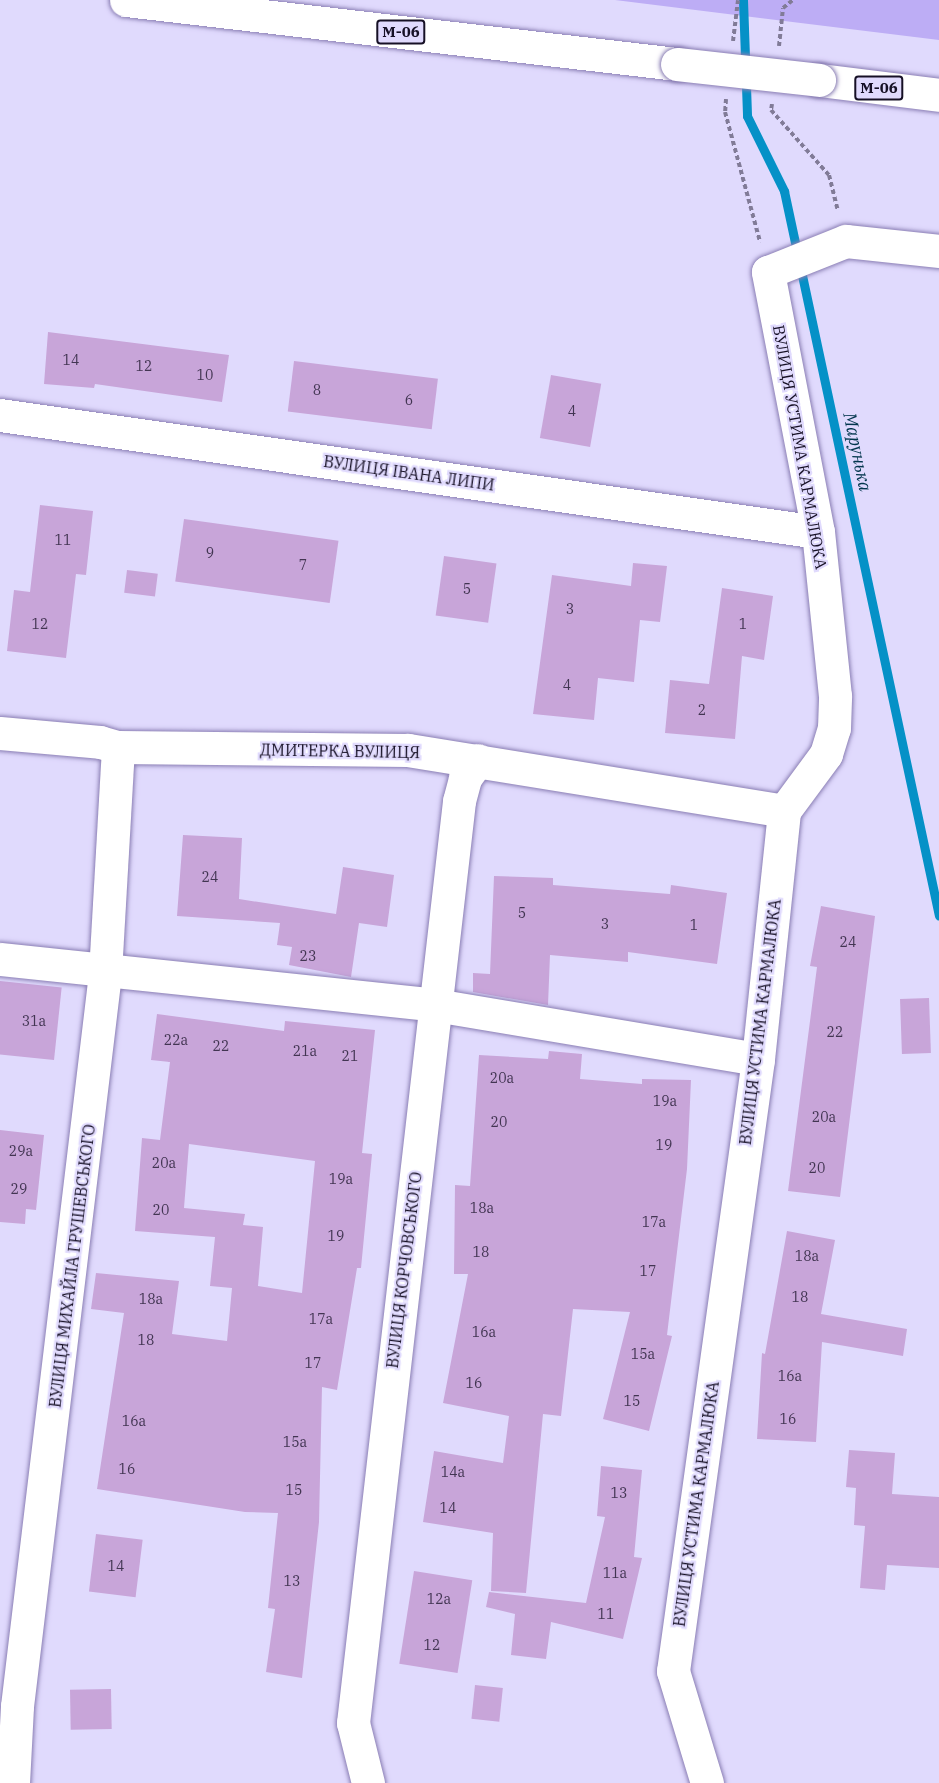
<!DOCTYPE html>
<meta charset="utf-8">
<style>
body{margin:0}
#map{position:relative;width:939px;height:1783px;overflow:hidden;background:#e0dafd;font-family:"IBM Plex Serif",serif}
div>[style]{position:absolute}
.green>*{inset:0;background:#bdadf5}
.stream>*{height:9px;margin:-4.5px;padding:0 4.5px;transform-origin:4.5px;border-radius:4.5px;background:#0591c7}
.building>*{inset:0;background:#c8a5d9;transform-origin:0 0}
.path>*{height:4px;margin-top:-2px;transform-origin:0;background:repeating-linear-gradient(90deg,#817b97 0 4.5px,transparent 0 7.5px)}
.roads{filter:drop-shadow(0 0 2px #8a7eb4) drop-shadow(0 0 2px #8a7eb4)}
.minor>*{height:33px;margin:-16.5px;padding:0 16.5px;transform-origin:16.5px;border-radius:16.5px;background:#fff}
.highway>*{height:33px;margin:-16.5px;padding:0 16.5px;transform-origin:16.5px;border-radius:16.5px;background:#fff}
.bridges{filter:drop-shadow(0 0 2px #8a7eb4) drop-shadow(0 0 2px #8a7eb4)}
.highway-bridge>*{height:33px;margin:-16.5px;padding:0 16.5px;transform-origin:16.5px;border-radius:16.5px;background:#fff}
span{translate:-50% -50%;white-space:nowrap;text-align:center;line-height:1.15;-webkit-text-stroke:4.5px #e0dafd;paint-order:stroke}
.number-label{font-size:14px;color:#423552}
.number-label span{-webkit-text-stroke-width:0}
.shield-label span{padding:2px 4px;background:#e0dafd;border:2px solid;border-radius:4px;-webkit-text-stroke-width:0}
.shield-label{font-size:15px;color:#161025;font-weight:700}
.street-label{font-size:16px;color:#161025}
.water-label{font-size:18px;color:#03364d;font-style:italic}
</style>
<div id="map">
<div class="green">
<div style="clip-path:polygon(615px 0,939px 0,939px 40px)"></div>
</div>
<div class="stream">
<div style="left:743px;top:0;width:116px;rotate:88deg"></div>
<div style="left:747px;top:116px;width:84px;rotate:63.7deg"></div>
<div style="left:784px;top:191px;width:741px;rotate:77.93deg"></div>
</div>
<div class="building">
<div style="clip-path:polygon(48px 332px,229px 355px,222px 402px,95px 384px,94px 388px,44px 384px)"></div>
<div style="left:294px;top:361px;width:145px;height:51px;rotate:7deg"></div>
<div style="left:551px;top:375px;width:51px;height:64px;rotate:10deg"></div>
<div style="clip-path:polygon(40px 505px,93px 511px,86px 575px,76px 574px,66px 658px,7px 651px,14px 590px,30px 592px)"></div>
<div style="left:184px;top:519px;width:156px;height:63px;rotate:8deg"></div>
<div style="left:444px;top:556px;width:53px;height:60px;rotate:8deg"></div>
<div style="clip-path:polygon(633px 563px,667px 566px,660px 622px,640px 620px,634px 682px,598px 678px,594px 720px,533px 714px,552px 575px,631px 586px)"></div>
<div style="left:127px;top:570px;width:31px;height:23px;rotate:7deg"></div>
<div style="clip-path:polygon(722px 588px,773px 596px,764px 660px,742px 656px,735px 739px,665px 733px,670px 680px,709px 684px)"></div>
<div style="clip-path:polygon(183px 835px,242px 838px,239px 899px,336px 914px,343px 867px,394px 875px,387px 927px,359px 923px,351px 977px,289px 965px,292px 947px,277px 945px,280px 923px,177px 916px)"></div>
<div style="clip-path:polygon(494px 876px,553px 878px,553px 885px,670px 894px,671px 885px,727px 893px,717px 964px,628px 952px,628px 962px,550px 955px,548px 1005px,473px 992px,473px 973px,490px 974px)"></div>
<div style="clip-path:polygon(821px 906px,875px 916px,840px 1197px,788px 1191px,817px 967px,810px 966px)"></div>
<div style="left:0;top:981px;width:62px;height:73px;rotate:6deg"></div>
<div style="left:929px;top:998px;width:55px;height:29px;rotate:88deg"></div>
<div style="clip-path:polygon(evenodd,157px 1014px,284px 1031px,285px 1021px,375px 1030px,362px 1153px,372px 1154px,361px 1268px,357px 1268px,337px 1390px,322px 1387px,319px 1522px,302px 1678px,266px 1672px,275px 1609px,268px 1608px,278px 1513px,245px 1512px,97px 1489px,124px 1313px,91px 1309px,96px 1273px,179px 1281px,172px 1334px,227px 1341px,232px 1288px,210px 1286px,215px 1237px,135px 1231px,142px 1138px,160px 1140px,170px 1062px,151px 1060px,157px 1014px,189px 1144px,315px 1161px,302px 1293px,258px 1286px,263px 1227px,243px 1225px,245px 1214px,184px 1208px,189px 1144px)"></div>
<div style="clip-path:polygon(549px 1051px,582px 1054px,580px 1079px,642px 1084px,642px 1079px,691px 1080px,687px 1169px,667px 1335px,672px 1336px,649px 1431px,603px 1419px,630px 1312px,573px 1309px,561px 1416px,543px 1414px,526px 1593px,491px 1591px,493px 1533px,423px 1522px,434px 1451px,503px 1463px,509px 1416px,443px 1403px,468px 1274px,454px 1274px,455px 1185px,470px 1186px,479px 1055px,548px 1059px)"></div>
<div style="clip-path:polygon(0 1130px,44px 1135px,36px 1210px,26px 1209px,25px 1224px,0 1222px)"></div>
<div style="clip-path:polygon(787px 1231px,835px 1240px,821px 1314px,907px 1329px,903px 1356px,822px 1342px,816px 1442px,757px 1439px,762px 1353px,765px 1354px)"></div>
<div style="clip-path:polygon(849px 1450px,895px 1453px,892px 1494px,939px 1497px,939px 1568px,887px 1565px,885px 1590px,860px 1588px,865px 1526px,854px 1525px,856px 1488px,846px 1487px)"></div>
<div style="clip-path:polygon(601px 1466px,642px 1470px,634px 1557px,642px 1558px,623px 1639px,551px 1622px,546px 1659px,511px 1655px,515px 1614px,486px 1607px,489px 1592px,586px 1603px,605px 1517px,597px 1516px)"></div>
<div style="left:96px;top:1534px;width:47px;height:58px;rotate:7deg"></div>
<div style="left:414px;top:1571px;width:59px;height:94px;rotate:9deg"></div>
<div style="left:475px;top:1685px;width:28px;height:34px;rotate:6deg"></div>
<div style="left:111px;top:1689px;width:40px;height:41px;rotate:89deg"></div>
</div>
<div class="path">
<div style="left:733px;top:41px;width:41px;rotate:-83deg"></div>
<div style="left:779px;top:46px;width:38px;rotate:-84deg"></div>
<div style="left:783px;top:8px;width:13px;rotate:-39deg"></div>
<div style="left:726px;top:99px;width:13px;rotate:94deg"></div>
<div style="left:725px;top:112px;width:135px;rotate:74.9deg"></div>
<div style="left:772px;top:104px;width:6px;rotate:99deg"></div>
<div style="left:771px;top:110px;width:87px;rotate:48.3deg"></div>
<div style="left:829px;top:175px;width:37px;rotate:76deg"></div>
</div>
<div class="roads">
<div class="minor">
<div style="left:0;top:415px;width:826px;rotate:8.14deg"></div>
<div style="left:0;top:733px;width:100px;rotate:5.1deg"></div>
<div style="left:100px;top:742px;width:19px;rotate:16deg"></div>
<div style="left:118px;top:747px;width:290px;rotate:0.6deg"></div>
<div style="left:408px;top:750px;width:381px;rotate:9.2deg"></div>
<div style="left:0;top:959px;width:437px;rotate:6deg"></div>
<div style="left:435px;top:1005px;width:327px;rotate:9.5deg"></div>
<div style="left:13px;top:1783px;width:77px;rotate:-87deg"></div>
<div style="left:17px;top:1706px;width:738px;rotate:-83.15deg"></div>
<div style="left:105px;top:973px;width:226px;rotate:-86.7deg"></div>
<div style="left:368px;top:1783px;width:62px;rotate:-104deg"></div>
<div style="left:353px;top:1723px;width:928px;rotate:-83.44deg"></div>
<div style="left:459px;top:801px;width:24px;rotate:-75deg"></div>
<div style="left:465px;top:778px;width:22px;rotate:-54deg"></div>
<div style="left:707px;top:1783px;width:117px;rotate:-106.9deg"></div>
<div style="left:673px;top:1671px;width:618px;rotate:-82.09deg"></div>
<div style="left:758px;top:1059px;width:249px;rotate:-84deg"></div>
<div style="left:784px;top:811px;width:71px;rotate:-53.6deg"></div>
<div style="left:826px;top:754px;width:27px;rotate:-73deg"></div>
<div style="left:834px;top:728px;width:32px;rotate:-88deg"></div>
<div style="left:835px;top:696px;width:165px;rotate:-95.9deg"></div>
<div style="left:818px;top:532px;width:265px;rotate:-100.9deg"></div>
<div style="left:768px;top:272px;width:84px;rotate:-21.7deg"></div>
<div style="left:846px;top:241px;width:94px;rotate:6.1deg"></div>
</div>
<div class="highway">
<div style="left:126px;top:0;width:555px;rotate:6.63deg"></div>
<div style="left:819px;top:80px;width:121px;rotate:7.1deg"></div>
</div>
</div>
<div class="bridges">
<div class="highway-bridge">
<div style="left:677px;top:64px;width:143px;rotate:6.4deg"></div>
</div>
</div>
<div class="number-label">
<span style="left:71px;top:360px">14</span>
<span style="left:144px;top:366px">12</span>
<span style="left:205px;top:375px">10</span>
<span style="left:317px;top:390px">8</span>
<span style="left:409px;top:400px">6</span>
<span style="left:572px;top:411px">4</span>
<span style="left:63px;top:540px">11</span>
<span style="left:210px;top:553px">9</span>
<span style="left:303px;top:565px">7</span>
<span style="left:467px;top:589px">5</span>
<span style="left:570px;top:609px">3</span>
<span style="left:40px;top:624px">12</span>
<span style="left:743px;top:624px">1</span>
<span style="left:567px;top:685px">4</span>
<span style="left:702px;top:710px">2</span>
<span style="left:210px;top:877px">24</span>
<span style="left:522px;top:913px">5</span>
<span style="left:605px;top:924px">3</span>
<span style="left:694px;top:925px">1</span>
<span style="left:848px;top:942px">24</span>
<span style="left:308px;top:956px">23</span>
<span style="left:34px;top:1021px">31а</span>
<span style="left:835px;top:1032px">22</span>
<span style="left:176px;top:1040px">22а</span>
<span style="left:221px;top:1046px">22</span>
<span style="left:305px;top:1051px">21а</span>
<span style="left:350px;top:1056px">21</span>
<span style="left:502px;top:1078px">20а</span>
<span style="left:665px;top:1101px">19а</span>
<span style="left:824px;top:1117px">20а</span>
<span style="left:499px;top:1122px">20</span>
<span style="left:664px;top:1145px">19</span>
<span style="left:21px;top:1151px">29а</span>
<span style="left:164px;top:1163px">20а</span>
<span style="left:817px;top:1168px">20</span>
<span style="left:341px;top:1179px">19а</span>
<span style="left:19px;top:1189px">29</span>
<span style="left:482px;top:1208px">18а</span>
<span style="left:161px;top:1210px">20</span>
<span style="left:654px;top:1222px">17а</span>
<span style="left:336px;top:1236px">19</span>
<span style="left:481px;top:1252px">18</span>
<span style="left:807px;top:1256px">18а</span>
<span style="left:648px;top:1271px">17</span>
<span style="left:800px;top:1297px">18</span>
<span style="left:151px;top:1299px">18а</span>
<span style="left:321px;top:1319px">17а</span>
<span style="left:484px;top:1332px">16а</span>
<span style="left:146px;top:1340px">18</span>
<span style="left:643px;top:1354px">15а</span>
<span style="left:313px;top:1363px">17</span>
<span style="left:790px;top:1376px">16а</span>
<span style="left:474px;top:1383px">16</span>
<span style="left:632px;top:1401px">15</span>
<span style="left:788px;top:1419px">16</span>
<span style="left:134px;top:1421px">16а</span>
<span style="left:295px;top:1442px">15а</span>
<span style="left:127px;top:1469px">16</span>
<span style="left:453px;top:1472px">14а</span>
<span style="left:294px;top:1490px">15</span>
<span style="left:619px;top:1493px">13</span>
<span style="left:448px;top:1508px">14</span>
<span style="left:116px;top:1566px">14</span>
<span style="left:615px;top:1573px">11а</span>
<span style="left:292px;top:1581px">13</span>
<span style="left:439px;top:1599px">12а</span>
<span style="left:606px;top:1614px">11</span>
<span style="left:432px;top:1645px">12</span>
</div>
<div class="shield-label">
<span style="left:401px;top:32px">М-06</span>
<span style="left:879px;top:88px">М-06</span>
</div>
<div class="street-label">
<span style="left:800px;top:447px;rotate:80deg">ВУЛИЦЯ УСТИМА КАРМАЛЮКА</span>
<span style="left:409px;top:473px;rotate:8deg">ВУЛИЦЯ ІВАНА ЛИПИ</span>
<span style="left:340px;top:751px;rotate:1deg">ДМИТЕРКА ВУЛИЦЯ</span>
<span style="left:760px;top:1022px;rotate:-83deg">ВУЛИЦЯ УСТИМА КАРМАЛЮКА</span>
<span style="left:72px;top:1266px;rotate:-83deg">ВУЛИЦЯ МИХАЙЛА ГРУШЕВСЬКОГО</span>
<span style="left:404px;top:1270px;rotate:-83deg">ВУЛИЦЯ КОРЧОВСЬКОГО</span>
<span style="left:696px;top:1504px;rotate:-82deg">ВУЛИЦЯ УСТИМА КАРМАЛЮКА</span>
</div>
<div class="water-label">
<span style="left:857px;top:452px;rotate:78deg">Марунька</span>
</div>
</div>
